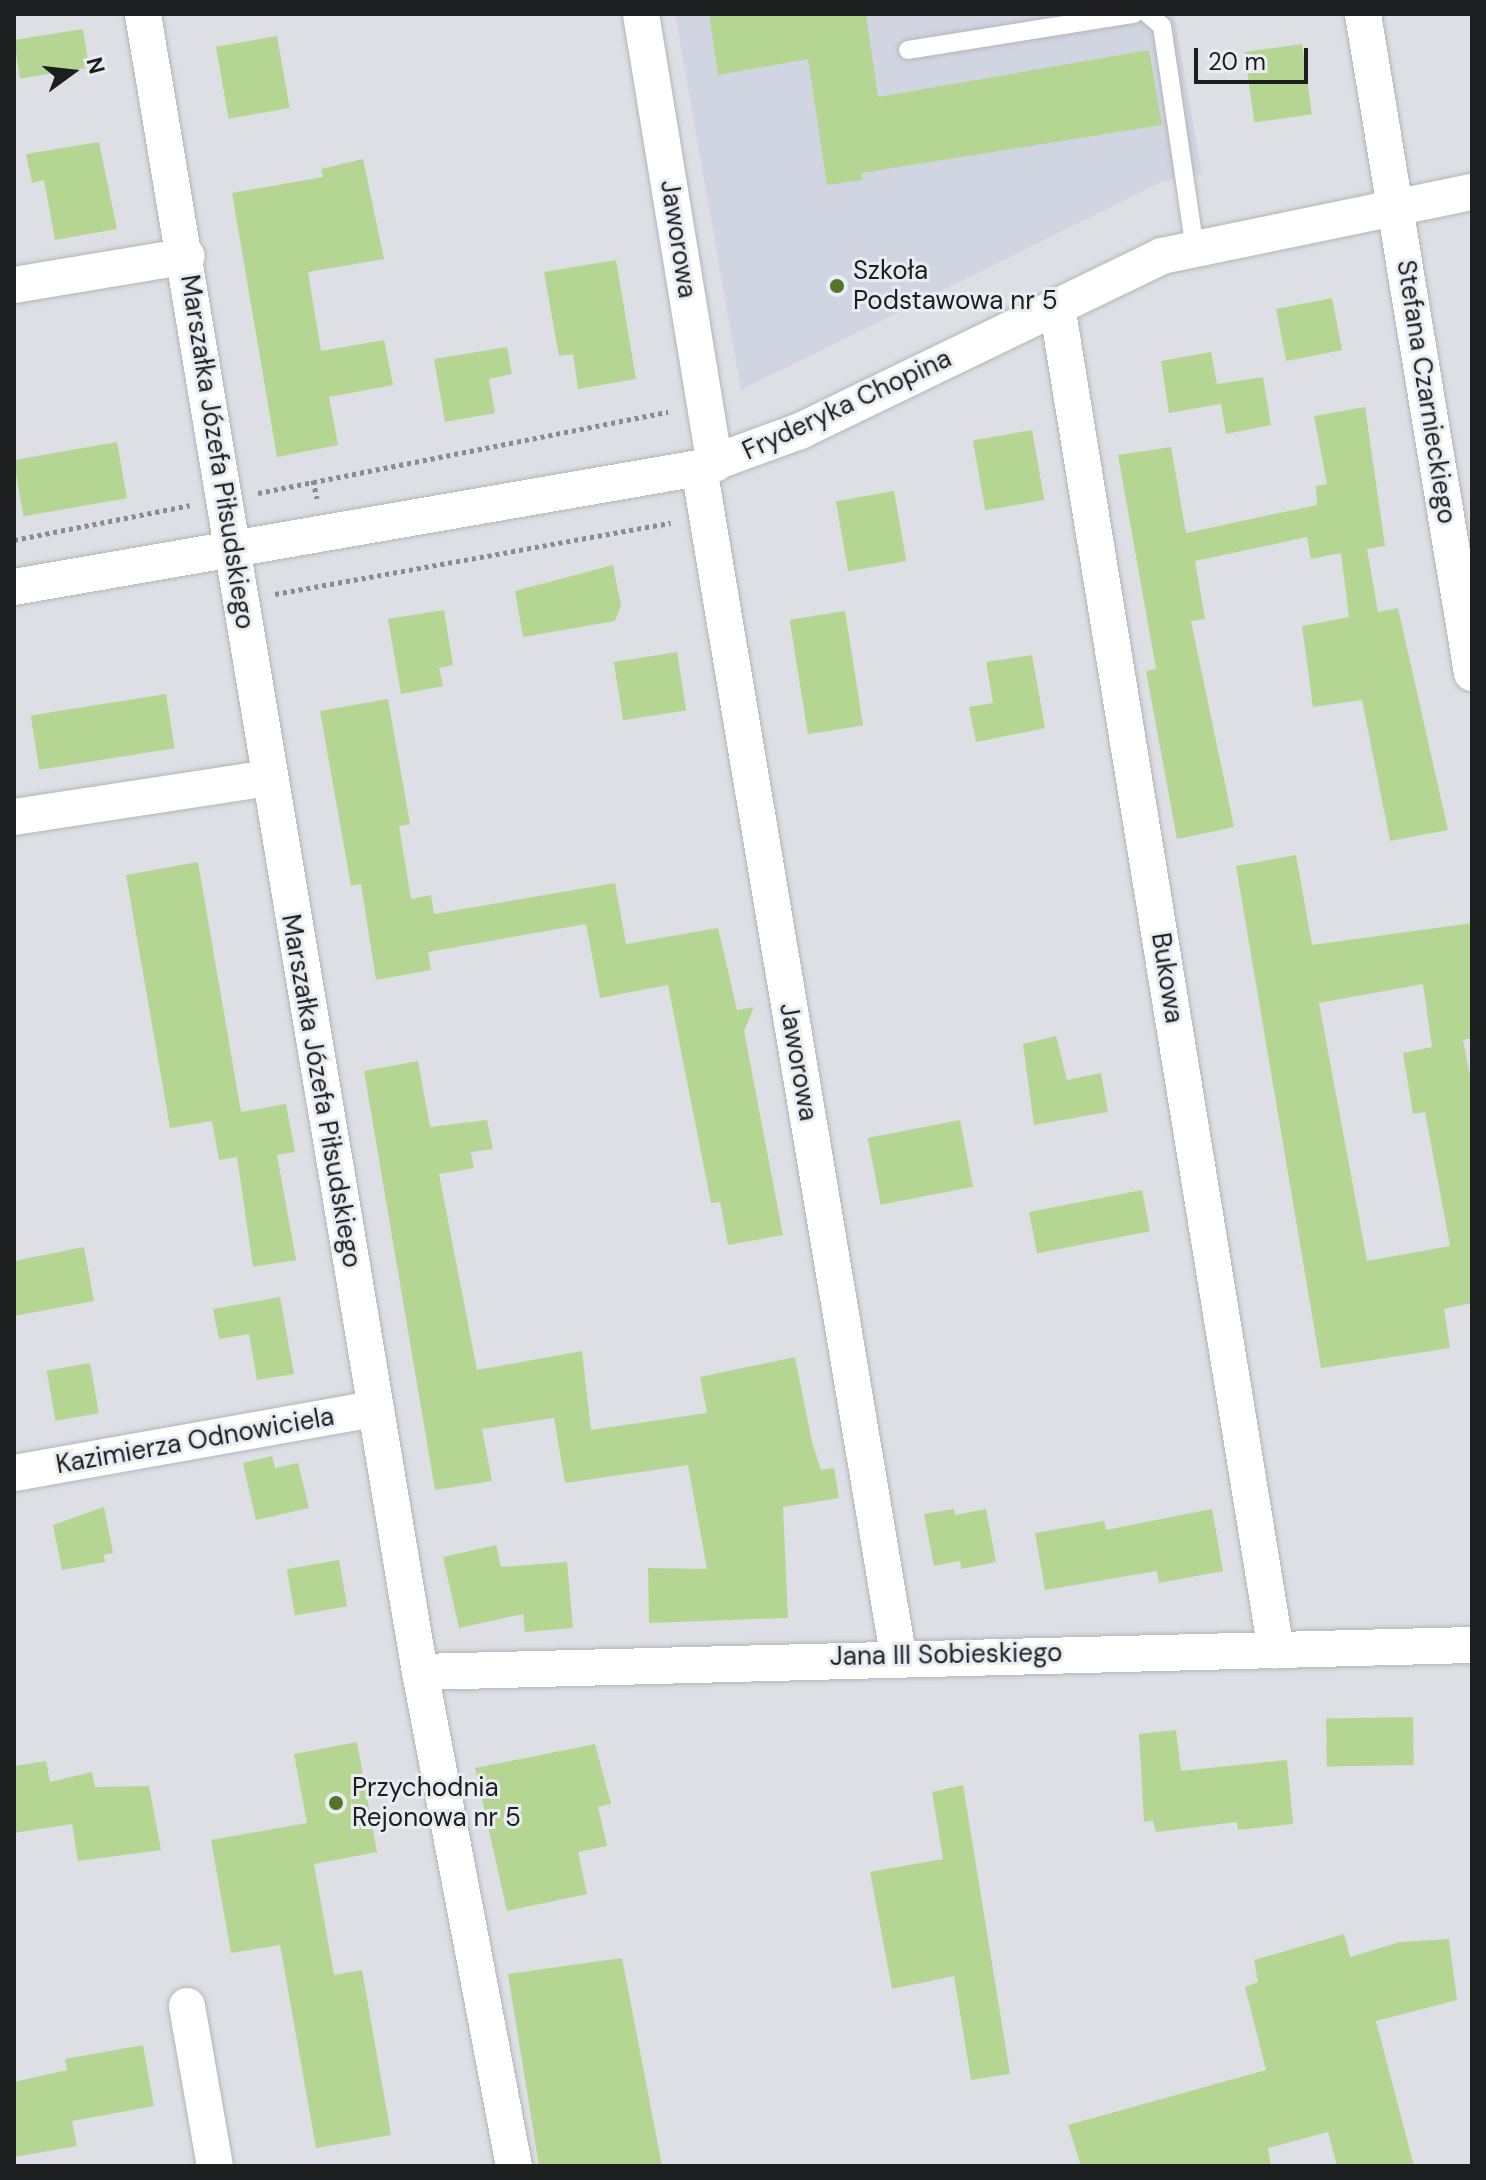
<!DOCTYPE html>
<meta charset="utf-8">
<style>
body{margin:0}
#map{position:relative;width:1486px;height:2180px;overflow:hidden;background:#dddfe4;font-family:"DM Sans",sans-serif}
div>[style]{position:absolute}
.built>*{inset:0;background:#d0d5e1}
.building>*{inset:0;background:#b5d692;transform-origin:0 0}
.path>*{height:5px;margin-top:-2.5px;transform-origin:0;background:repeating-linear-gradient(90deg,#8a8c8f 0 4px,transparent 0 8px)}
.roads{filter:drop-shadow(0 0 2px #b3b5ba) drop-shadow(0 0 2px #b3b5ba)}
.lane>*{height:18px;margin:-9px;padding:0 9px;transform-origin:9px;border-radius:9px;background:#fff}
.street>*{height:36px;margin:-18px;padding:0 18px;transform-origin:18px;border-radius:18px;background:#fff}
.dots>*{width:22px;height:22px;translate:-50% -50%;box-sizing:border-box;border:4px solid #eaecf1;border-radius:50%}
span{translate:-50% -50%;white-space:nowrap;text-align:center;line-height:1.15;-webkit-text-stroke:6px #eaecf1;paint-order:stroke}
.street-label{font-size:26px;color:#1d1e20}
.poi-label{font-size:26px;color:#1d1e20}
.left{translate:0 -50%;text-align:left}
.frame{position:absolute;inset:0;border:16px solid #1d1e20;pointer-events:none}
.north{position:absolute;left:32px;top:32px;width:80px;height:80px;-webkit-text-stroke:6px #eaecf1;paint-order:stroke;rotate:75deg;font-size:22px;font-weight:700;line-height:32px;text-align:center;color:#1d1e20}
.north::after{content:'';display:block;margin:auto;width:28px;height:36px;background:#1d1e20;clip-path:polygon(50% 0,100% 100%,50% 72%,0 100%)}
.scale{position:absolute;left:1194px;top:48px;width:114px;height:36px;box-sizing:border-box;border:4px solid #1d1e20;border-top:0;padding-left:10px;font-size:24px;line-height:28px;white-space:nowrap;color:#1d1e20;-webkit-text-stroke:6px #eaecf1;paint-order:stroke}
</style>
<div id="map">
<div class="built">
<div style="clip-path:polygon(675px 14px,1174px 14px,1202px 174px,1161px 182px,741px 390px)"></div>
</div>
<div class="building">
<div style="clip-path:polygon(709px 14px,866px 14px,878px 97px,1149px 50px,1162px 125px,861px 173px,863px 180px,827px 185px,808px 59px,718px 75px)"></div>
<div style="left:83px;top:29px;width:39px;height:70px;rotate:81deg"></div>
<div style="left:277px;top:36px;width:73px;height:62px;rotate:80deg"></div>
<div style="left:1302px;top:44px;width:71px;height:58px;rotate:82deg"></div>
<div style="clip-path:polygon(99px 142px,117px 229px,55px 240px,44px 180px,32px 183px,26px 154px)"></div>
<div style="clip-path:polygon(363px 159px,384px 259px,308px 272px,321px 351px,384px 340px,393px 385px,329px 397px,338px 445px,277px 457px,232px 193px,323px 177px,321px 169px)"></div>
<div style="clip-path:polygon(616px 260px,636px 379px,578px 389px,573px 354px,559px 356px,544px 272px)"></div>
<div style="left:1332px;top:298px;width:53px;height:57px;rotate:79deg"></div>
<div style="clip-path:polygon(507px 347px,512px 374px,489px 379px,495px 413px,445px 422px,434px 359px)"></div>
<div style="clip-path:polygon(1211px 352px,1219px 395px,1217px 384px,1263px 377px,1271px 425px,1226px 434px,1221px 404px,1169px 413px,1161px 361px)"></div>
<div style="clip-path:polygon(1365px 407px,1385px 546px,1367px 549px,1378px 612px,1398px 608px,1448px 830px,1390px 841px,1362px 700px,1313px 707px,1302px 626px,1349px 617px,1341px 553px,1311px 559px,1307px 537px,1195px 561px,1205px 619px,1191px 621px,1234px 827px,1177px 839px,1146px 671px,1156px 669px,1118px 455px,1171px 447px,1186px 533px,1317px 505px,1316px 486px,1327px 484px,1314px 416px)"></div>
<div style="left:1032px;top:430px;width:71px;height:60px;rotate:80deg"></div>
<div style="left:117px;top:442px;width:57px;height:105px;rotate:80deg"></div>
<div style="left:894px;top:491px;width:71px;height:59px;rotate:80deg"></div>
<div style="clip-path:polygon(613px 565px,621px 606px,615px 621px,523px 637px,515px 591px)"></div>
<div style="clip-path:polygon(444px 610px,453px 665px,439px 668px,443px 686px,401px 694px,388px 619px)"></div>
<div style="left:845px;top:611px;width:116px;height:56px;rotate:81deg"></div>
<div style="left:677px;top:652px;width:59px;height:64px;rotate:81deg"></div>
<div style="clip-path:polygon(1032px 655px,1045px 728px,976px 742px,969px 707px,993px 703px,986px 662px)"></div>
<div style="left:166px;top:694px;width:55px;height:137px;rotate:81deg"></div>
<div style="clip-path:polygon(388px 699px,410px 824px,399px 826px,411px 899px,431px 895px,434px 914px,615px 883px,626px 944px,718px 928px,737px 1010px,754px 1007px,744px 1031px,783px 1235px,728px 1245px,720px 1202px,711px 1203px,668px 985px,600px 998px,586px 924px,428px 952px,431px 970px,376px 980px,361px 884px,351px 886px,320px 711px)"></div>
<div style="clip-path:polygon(evenodd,1296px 855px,1312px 945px,1472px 923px,1472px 1038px,1463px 1040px,1472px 1086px,1472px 1303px,1444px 1309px,1450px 1348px,1321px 1368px,1236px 866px,1296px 855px,1423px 984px,1432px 1047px,1403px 1053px,1413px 1114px,1425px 1112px,1450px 1246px,1367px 1261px,1319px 1003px,1423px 984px)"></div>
<div style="clip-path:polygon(198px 862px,241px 1112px,286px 1104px,295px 1152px,277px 1155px,296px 1260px,253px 1267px,237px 1157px,219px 1160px,212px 1121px,170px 1128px,126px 875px)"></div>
<div style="clip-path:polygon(1056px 1036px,1067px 1080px,1101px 1073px,1108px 1112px,1034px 1125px,1023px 1044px)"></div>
<div style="clip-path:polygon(418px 1061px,430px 1127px,487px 1120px,493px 1149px,471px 1152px,474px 1168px,439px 1174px,477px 1370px,582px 1351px,591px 1430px,707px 1413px,700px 1377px,795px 1357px,812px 1442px,821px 1470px,834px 1468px,839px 1498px,783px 1507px,788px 1618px,649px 1623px,648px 1568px,707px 1569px,688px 1465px,565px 1483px,554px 1418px,482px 1429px,492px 1481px,435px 1490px,364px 1071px)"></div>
<div style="left:960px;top:1120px;width:68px;height:94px;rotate:79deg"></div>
<div style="left:1142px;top:1190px;width:42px;height:115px;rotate:79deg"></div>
<div style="clip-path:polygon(84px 1247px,94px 1301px,14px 1316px,14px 1261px)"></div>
<div style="clip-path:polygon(280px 1297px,294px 1374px,257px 1380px,249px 1334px,219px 1339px,213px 1309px)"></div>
<div style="left:90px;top:1363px;width:51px;height:44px;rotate:80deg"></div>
<div style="clip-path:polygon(272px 1456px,275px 1468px,298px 1463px,309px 1508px,256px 1520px,243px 1463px)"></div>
<div style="clip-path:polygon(104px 1507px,113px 1553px,104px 1555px,105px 1562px,62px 1570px,53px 1525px)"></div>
<div style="clip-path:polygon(954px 1509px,955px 1515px,986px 1509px,996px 1562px,961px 1569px,960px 1561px,934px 1566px,924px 1514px)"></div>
<div style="clip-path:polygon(1212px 1509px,1223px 1571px,1159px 1583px,1157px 1571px,1045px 1590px,1035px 1533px,1104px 1521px,1106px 1530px)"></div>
<div style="clip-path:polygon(496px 1545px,501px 1567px,567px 1562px,573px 1628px,525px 1632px,523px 1614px,459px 1628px,443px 1557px)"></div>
<div style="left:339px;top:1560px;width:47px;height:53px;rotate:80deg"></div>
<div style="left:1413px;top:1717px;width:48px;height:87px;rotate:89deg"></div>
<div style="clip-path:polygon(1176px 1730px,1181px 1771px,1287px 1760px,1293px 1824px,1238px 1830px,1237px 1822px,1156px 1832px,1153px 1821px,1144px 1822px,1139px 1734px)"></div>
<div style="clip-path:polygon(357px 1742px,377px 1852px,314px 1864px,334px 1975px,362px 1970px,391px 2135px,316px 2148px,280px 1945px,231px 1953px,211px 1840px,307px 1823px,294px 1754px)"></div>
<div style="clip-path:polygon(595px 1744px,611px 1804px,598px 1807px,607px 1846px,578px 1852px,587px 1894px,507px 1911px,475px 1768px)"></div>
<div style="clip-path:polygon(46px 1761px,50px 1782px,92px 1772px,95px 1787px,149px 1786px,161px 1850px,78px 1861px,72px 1824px,14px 1833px,14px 1766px)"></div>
<div style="clip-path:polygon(963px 1785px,1010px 2074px,971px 2080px,954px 1976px,892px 1989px,870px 1872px,943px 1859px,932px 1792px)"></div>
<div style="clip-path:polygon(1344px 1934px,1350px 1957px,1400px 1942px,1449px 1939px,1457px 2000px,1376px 2021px,1414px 2166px,1337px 2166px,1328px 2132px,1268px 2148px,1271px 2166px,1081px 2166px,1068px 2125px,1266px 2070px,1245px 1987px,1258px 1982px,1254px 1960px)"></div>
<div style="clip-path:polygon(622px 1958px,662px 2166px,539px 2166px,508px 1974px)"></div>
<div style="clip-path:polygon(143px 2045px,154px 2106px,72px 2121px,77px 2146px,14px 2157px,14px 2082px,67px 2070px,65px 2059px)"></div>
</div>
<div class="path">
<div style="left:313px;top:480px;width:19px;rotate:78deg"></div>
<div style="left:258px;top:493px;width:418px;rotate:-11.2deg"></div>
<div style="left:14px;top:540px;width:179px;rotate:-11.2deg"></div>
<div style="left:275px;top:594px;width:402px;rotate:-10.2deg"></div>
</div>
<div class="roads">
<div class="lane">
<div style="left:1148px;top:14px;width:18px;rotate:41deg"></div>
<div style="left:1162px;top:26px;width:225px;rotate:81.6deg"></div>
<div style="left:908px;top:50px;width:229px;rotate:-9.1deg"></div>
</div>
<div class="street">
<div style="left:143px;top:14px;width:1681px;rotate:80.52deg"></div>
<div style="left:420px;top:1672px;width:503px;rotate:79.23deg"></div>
<div style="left:641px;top:14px;width:456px;rotate:80.7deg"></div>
<div style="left:1363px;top:14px;width:668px;rotate:80.61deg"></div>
<div style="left:14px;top:285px;width:175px;rotate:-9.5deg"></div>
<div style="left:1057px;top:306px;width:1362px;rotate:80.75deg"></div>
<div style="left:699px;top:468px;width:1204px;rotate:80.48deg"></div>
<div style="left:14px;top:587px;width:695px;rotate:-9.86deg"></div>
<div style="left:699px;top:468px;width:108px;rotate:-20.1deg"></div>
<div style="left:800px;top:431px;width:402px;rotate:-25.8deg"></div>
<div style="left:1162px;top:256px;width:317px;rotate:-11.7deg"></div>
<div style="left:14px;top:817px;width:258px;rotate:-8.7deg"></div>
<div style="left:14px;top:1473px;width:367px;rotate:-10.1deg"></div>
<div style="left:420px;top:1672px;width:1052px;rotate:-1.47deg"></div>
<div style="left:187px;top:2006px;width:162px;rotate:80.1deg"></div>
</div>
</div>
<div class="dots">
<div style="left:837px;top:286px;background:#54742b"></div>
<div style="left:336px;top:1803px;background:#54742b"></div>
</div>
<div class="street-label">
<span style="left:678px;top:239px;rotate:81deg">Jaworowa</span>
<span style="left:1426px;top:392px;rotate:81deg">Stefana Czarnieckiego</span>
<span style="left:847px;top:405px;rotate:-25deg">Fryderyka Chopina</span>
<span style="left:217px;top:452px;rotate:81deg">Marszałka Józefa Piłsudskiego</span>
<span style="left:1167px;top:978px;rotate:81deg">Bukowa</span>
<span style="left:798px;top:1062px;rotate:80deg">Jaworowa</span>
<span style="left:321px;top:1091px;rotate:80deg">Marszałka Józefa Piłsudskiego</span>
<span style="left:195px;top:1441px;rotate:-10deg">Kazimierza Odnowiciela</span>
<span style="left:946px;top:1655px;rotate:-1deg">Jana III Sobieskiego</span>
</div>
<div class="poi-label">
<span class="left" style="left:853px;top:286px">Szkoła<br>Podstawowa nr 5</span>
<span class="left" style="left:352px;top:1803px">Przychodnia<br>Rejonowa nr 5</span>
</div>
<div class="frame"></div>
<div class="north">N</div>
<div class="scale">20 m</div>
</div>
